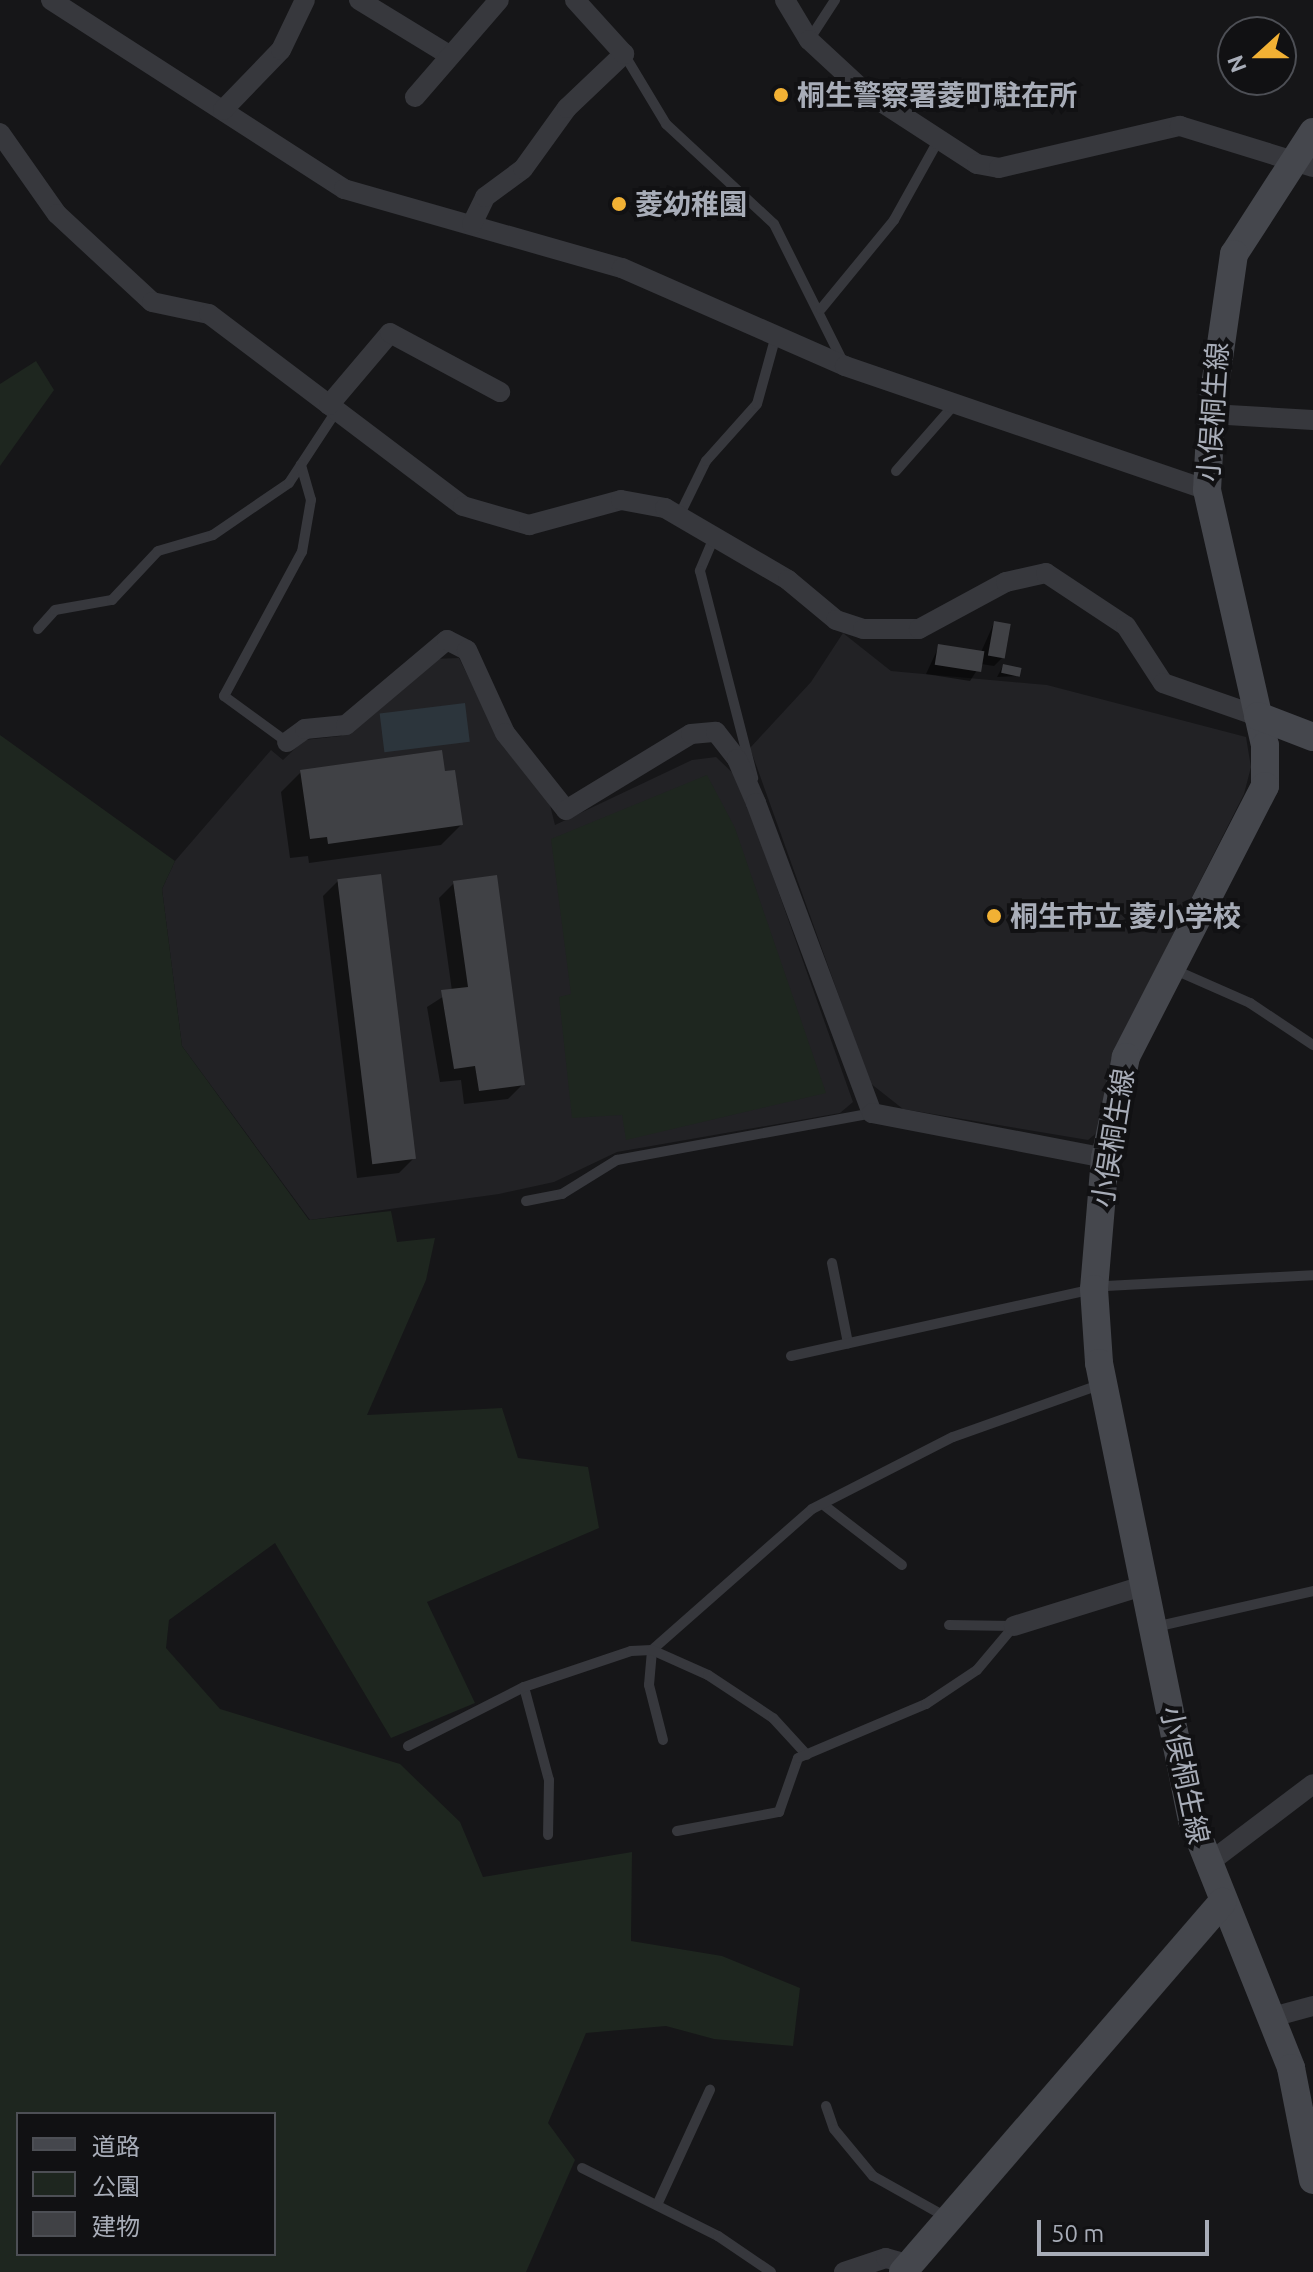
<!DOCTYPE html>
<meta charset="utf-8">
<style>
body{margin:0}
#map{position:relative;width:1313px;height:2272px;overflow:hidden;background:#161618;font-family:Ubuntu,"Noto Sans JP",sans-serif}
div>[style]{position:absolute}
.built>*{inset:0;background:#222225}
.green>*{inset:0;background:#1e261f}
.water>*{inset:0;background:#2c353c;transform-origin:0 0}
.shadow>*{inset:0;background:#0007}
.building>*{inset:0;background:#404145;transform-origin:0 0}
.lane>*{height:10px;margin:-5px;padding:0 5px;transform-origin:5px;border-radius:5px;background:#37383d}
.street>*{height:20px;margin:-10px;padding:0 10px;transform-origin:10px;border-radius:10px;background:#37383d}
.secondary>*{height:28px;margin:-14px;padding:0 14px;transform-origin:14px;border-radius:14px;background:#45474d}
.dots>*{width:22px;height:22px;translate:-50% -50%;box-sizing:border-box;border:4px solid #111113;border-radius:50%}
span{translate:-50% -50%;white-space:nowrap;text-align:center;line-height:1.15;-webkit-text-stroke:8px #111113;paint-order:stroke}
.poi-label{font-size:28px;color:#a8adb8;font-weight:700}
.left{translate:0 -50%;text-align:left}
.street-label{font-size:28px;color:#a8adb8}
.legend{position:absolute;left:16px;top:2112px;width:260px;height:144px;box-sizing:border-box;background:#111113;border:2px solid #4d4f55;margin:0;padding:10px 14px;list-style:none;font-size:24px;color:#a8adb8}
.legend li{display:flex;align-items:center;gap:16px;height:40px}
.legend b{width:40px;border:2px solid #4d4f55}
.north{position:absolute;left:1217px;top:16px;width:80px;height:80px;box-sizing:border-box;background:#111113;border:2px solid #4d4f55;border-radius:50%;rotate:249deg;font-size:22px;font-weight:700;line-height:32px;text-align:center;color:#a8adb8}
.north::after{content:'';display:block;margin:auto;width:28px;height:36px;background:#f2b134;clip-path:polygon(50% 0,100% 100%,50% 72%,0 100%)}
.scale{position:absolute;left:1037px;top:2220px;width:172px;height:36px;box-sizing:border-box;border:4px solid #a8adb8;border-top:0;padding-left:10px;font-size:24px;line-height:28px;white-space:nowrap;color:#a8adb8;-webkit-text-stroke:6px #111113;paint-order:stroke}
</style>
<div id="map">
<div class="built">
<div style="clip-path:polygon(843px 633px,891px 671px,1047px 685px,1246px 737px,1251px 767px,1244px 794px,1134px 1012px,1099px 1131px,1088px 1140px,903px 1109px,870px 1083px,750px 748px,811px 682px)"></div>
<div style="clip-path:polygon(459px 658px,504px 748px,549px 801px,555px 825px,692px 760px,716px 757px,738px 778px,853px 1102px,840px 1113px,617px 1152px,554px 1182px,499px 1194px,310px 1220px,182px 1046px,162px 889px,175px 861px,271px 750px,283px 760px,304px 740px,341px 736px,431px 659px)"></div>
</div>
<div class="green">
<div style="clip-path:polygon(36px 361px,54px 390px,0 466px,0 384px)"></div>
<div style="clip-path:polygon(evenodd,0 735px,175px 861px,162px 889px,182px 1046px,309px 1220px,391px 1211px,397px 1242px,435px 1238px,426px 1280px,367px 1415px,502px 1408px,518px 1458px,588px 1467px,599px 1528px,427px 1602px,475px 1703px,391px 1738px,275px 1543px,169px 1620px,166px 1648px,220px 1709px,400px 1764px,460px 1822px,483px 1877px,632px 1852px,631px 1941px,722px 1956px,800px 1988px,793px 2046px,714px 2039px,666px 2026px,586px 2033px,548px 2123px,575px 2160px,526px 2272px,0 2272px,0 735px,274px 2114px,274px 2254px,18px 2254px,18px 2114px,274px 2114px)"></div>
<div style="clip-path:polygon(707px 775px,735px 828px,826px 1093px,626px 1140px,622px 1115px,572px 1118px,559px 997px,571px 994px,551px 839px)"></div>
</div>
<div class="water">
<div style="left:465px;top:703px;width:39px;height:86px;rotate:83deg"></div>
</div>
<div class="shadow">
<div style="clip-path:polygon(994px 623px,1003px 657px,994px 666px,981px 664px,970px 681px,926px 674px,939px 646px,981px 652px)"></div>
<div style="clip-path:polygon(1003px 666px,1019px 676px,997px 677px)"></div>
<div style="clip-path:polygon(301px 772px,444px 774px,461px 825px,441px 845px,309px 863px,308px 856px,290px 858px,281px 792px)"></div>
<div style="clip-path:polygon(338px 881px,414px 1158px,399px 1173px,357px 1178px,323px 896px)"></div>
<div style="clip-path:polygon(454px 883px,523px 1084px,508px 1099px,464px 1104px,461px 1080px,440px 1082px,427px 1007px,452px 991px,439px 898px)"></div>
</div>
<div class="building">
<div style="left:994px;top:621px;width:17px;height:35px;rotate:10deg"></div>
<div style="left:938px;top:644px;width:47px;height:21px;rotate:9deg"></div>
<div style="left:1003px;top:664px;width:19px;height:9px;rotate:12deg"></div>
<div style="clip-path:polygon(442px 750px,445px 771px,455px 770px,463px 825px,328px 844px,327px 837px,310px 839px,300px 770px)"></div>
<div style="left:381px;top:874px;width:287px;height:44px;rotate:83deg"></div>
<div style="clip-path:polygon(497px 875px,525px 1085px,479px 1091px,475px 1066px,454px 1069px,441px 990px,468px 987px,453px 881px)"></div>
</div>
<div class="lane">
<div style="left:809px;top:40px;width:48px;rotate:-57deg"></div>
<div style="left:624px;top:54px;width:82px;rotate:59deg"></div>
<div style="left:666px;top:124px;width:147px;rotate:42.8deg"></div>
<div style="left:774px;top:224px;width:159px;rotate:63.4deg"></div>
<div style="left:821px;top:309px;width:115px;rotate:-50.6deg"></div>
<div style="left:894px;top:220px;width:93px;rotate:-60.9deg"></div>
<div style="left:896px;top:471px;width:88px;rotate:-48.7deg"></div>
<div style="left:680px;top:514px;width:59px;rotate:-63.9deg"></div>
<div style="left:706px;top:461px;width:76px;rotate:-48.2deg"></div>
<div style="left:757px;top:404px;width:67px;rotate:-74.5deg"></div>
<div style="left:715px;top:535px;width:39px;rotate:113deg"></div>
<div style="left:700px;top:571px;width:214px;rotate:75.6deg"></div>
<div style="left:38px;top:629px;width:25px;rotate:-48deg"></div>
<div style="left:55px;top:610px;width:58px;rotate:-10deg"></div>
<div style="left:112px;top:600px;width:67px;rotate:-46.8deg"></div>
<div style="left:158px;top:551px;width:57px;rotate:-16.2deg"></div>
<div style="left:213px;top:535px;width:92px;rotate:-34.4deg"></div>
<div style="left:289px;top:483px;width:87px;rotate:-56.7deg"></div>
<div style="left:287px;top:742px;width:78px;rotate:-143.9deg"></div>
<div style="left:224px;top:696px;width:164px;rotate:-61.6deg"></div>
<div style="left:302px;top:552px;width:53px;rotate:-80.2deg"></div>
<div style="left:311px;top:500px;width:37px;rotate:-106deg"></div>
<div style="left:1175px;top:970px;width:82px;rotate:23.7deg"></div>
<div style="left:1250px;top:1003px;width:76px;rotate:33.7deg"></div>
<div style="left:526px;top:1201px;width:37px;rotate:-11deg"></div>
<div style="left:562px;top:1194px;width:65px;rotate:-31.7deg"></div>
<div style="left:617px;top:1160px;width:259px;rotate:-10.4deg"></div>
<div style="left:832px;top:1263px;width:82px;rotate:78.7deg"></div>
<div style="left:791px;top:1356px;width:323px;rotate:-12.5deg"></div>
<div style="left:1106px;top:1286px;width:207px;rotate:-3deg"></div>
<div style="left:825px;top:1506px;width:97px;rotate:37.5deg"></div>
<div style="left:949px;top:1625px;width:65px;rotate:0.9deg"></div>
<div style="left:1155px;top:1627px;width:162px;rotate:-12.8deg"></div>
<div style="left:524px;top:1687px;width:96px;rotate:75deg"></div>
<div style="left:549px;top:1780px;width:55px;rotate:91deg"></div>
<div style="left:663px;top:1740px;width:57px;rotate:-104.3deg"></div>
<div style="left:649px;top:1685px;width:35px;rotate:-85deg"></div>
<div style="left:652px;top:1650px;width:213px;rotate:-41.4deg"></div>
<div style="left:812px;top:1509px;width:158px;rotate:-27.1deg"></div>
<div style="left:953px;top:1437px;width:158px;rotate:-19.6deg"></div>
<div style="left:408px;top:1746px;width:130px;rotate:-27deg"></div>
<div style="left:524px;top:1687px;width:113px;rotate:-18.6deg"></div>
<div style="left:631px;top:1651px;width:21px;rotate:-3deg"></div>
<div style="left:652px;top:1650px;width:61px;rotate:24.1deg"></div>
<div style="left:708px;top:1675px;width:78px;rotate:33.5deg"></div>
<div style="left:773px;top:1718px;width:50px;rotate:47.4deg"></div>
<div style="left:677px;top:1831px;width:104px;rotate:-10.6deg"></div>
<div style="left:779px;top:1812px;width:57px;rotate:-70.6deg"></div>
<div style="left:798px;top:1758px;width:139px;rotate:-22.9deg"></div>
<div style="left:926px;top:1704px;width:61px;rotate:-33.7deg"></div>
<div style="left:977px;top:1670px;width:57px;rotate:-49.9deg"></div>
<div style="left:826px;top:2106px;width:24px;rotate:71deg"></div>
<div style="left:834px;top:2129px;width:61px;rotate:50.3deg"></div>
<div style="left:873px;top:2176px;width:84px;rotate:29.3deg"></div>
<div style="left:582px;top:2168px;width:152px;rotate:26.6deg"></div>
<div style="left:718px;top:2236px;width:64px;rotate:34.2deg"></div>
<div style="left:657px;top:2205px;width:127px;rotate:-65.3deg"></div>
</div>
<div class="street">
<div style="left:51px;top:0;width:349px;rotate:32.8deg"></div>
<div style="left:344px;top:189px;width:289px;rotate:15.9deg"></div>
<div style="left:622px;top:268px;width:244px;rotate:23.7deg"></div>
<div style="left:845px;top:366px;width:383px;rotate:18.9deg"></div>
<div style="left:359px;top:0;width:105px;rotate:31.4deg"></div>
<div style="left:785px;top:0;width:47px;rotate:59deg"></div>
<div style="left:809px;top:40px;width:74px;rotate:42.8deg"></div>
<div style="left:863px;top:90px;width:136px;rotate:33deg"></div>
<div style="left:977px;top:164px;width:22px;rotate:10deg"></div>
<div style="left:999px;top:168px;width:186px;rotate:-13.1deg"></div>
<div style="left:1180px;top:126px;width:139px;rotate:17.1deg"></div>
<div style="left:415px;top:97px;width:128px;rotate:-49.1deg"></div>
<div style="left:223px;top:110px;width:83px;rotate:-46deg"></div>
<div style="left:281px;top:50px;width:55px;rotate:-64.4deg"></div>
<div style="left:0;top:133px;width:99px;rotate:54.9deg"></div>
<div style="left:57px;top:214px;width:129px;rotate:42.8deg"></div>
<div style="left:152px;top:302px;width:58px;rotate:11.9deg"></div>
<div style="left:209px;top:314px;width:318px;rotate:37.1deg"></div>
<div style="left:463px;top:506px;width:69px;rotate:16.1deg"></div>
<div style="left:529px;top:525px;width:95px;rotate:-15.2deg"></div>
<div style="left:621px;top:500px;width:45px;rotate:10.3deg"></div>
<div style="left:665px;top:508px;width:143px;rotate:30.3deg"></div>
<div style="left:788px;top:580px;width:62px;rotate:39.8deg"></div>
<div style="left:836px;top:620px;width:28px;rotate:18deg"></div>
<div style="left:863px;top:629px;width:56px"></div>
<div style="left:919px;top:629px;width:99px;rotate:-28.4deg"></div>
<div style="left:1006px;top:582px;width:41px;rotate:-12.7deg"></div>
<div style="left:1046px;top:573px;width:96px;rotate:33.5deg"></div>
<div style="left:1126px;top:626px;width:68px;rotate:57deg"></div>
<div style="left:1163px;top:683px;width:101px;rotate:19.2deg"></div>
<div style="left:472px;top:224px;width:30px;rotate:-64deg"></div>
<div style="left:485px;top:197px;width:47px;rotate:-36.4deg"></div>
<div style="left:523px;top:169px;width:75px;rotate:-54.2deg"></div>
<div style="left:567px;top:108px;width:79px;rotate:-43.5deg"></div>
<div style="left:624px;top:54px;width:73px;rotate:-132.2deg"></div>
<div style="left:329px;top:405px;width:94px;rotate:-49.7deg"></div>
<div style="left:390px;top:333px;width:125px;rotate:28.2deg"></div>
<div style="left:1211px;top:414px;width:102px;rotate:3.4deg"></div>
<div style="left:287px;top:742px;width:22px;rotate:-36deg"></div>
<div style="left:305px;top:729px;width:41px;rotate:-5.6deg"></div>
<div style="left:346px;top:725px;width:132px;rotate:-40.1deg"></div>
<div style="left:447px;top:640px;width:22px;rotate:27deg"></div>
<div style="left:467px;top:650px;width:91px;rotate:65.4deg"></div>
<div style="left:505px;top:733px;width:98px;rotate:51.6deg"></div>
<div style="left:566px;top:810px;width:146px;rotate:-31.3deg"></div>
<div style="left:691px;top:734px;width:25px;rotate:-5deg"></div>
<div style="left:716px;top:732px;width:34px;rotate:52deg"></div>
<div style="left:737px;top:759px;width:48px;rotate:66.6deg"></div>
<div style="left:756px;top:803px;width:331px;rotate:69.5deg"></div>
<div style="left:872px;top:1113px;width:237px;rotate:10.9deg"></div>
<div style="left:1014px;top:1626px;width:138px;rotate:-17.3deg"></div>
<div style="left:1206px;top:1865px;width:134px;rotate:-37.1deg"></div>
<div style="left:1272px;top:2017px;width:42px;rotate:-15deg"></div>
<div style="left:844px;top:2272px;width:44px;rotate:-18.4deg"></div>
<div style="left:886px;top:2258px;width:25px;rotate:16deg"></div>
</div>
<div class="secondary">
<div style="left:1313px;top:132px;width:145px;rotate:122.9deg"></div>
<div style="left:1234px;top:254px;width:162px;rotate:98.2deg"></div>
<div style="left:1211px;top:414px;width:76px;rotate:93deg"></div>
<div style="left:1207px;top:490px;width:262px;rotate:77.2deg"></div>
<div style="left:1265px;top:746px;width:40px;rotate:90deg"></div>
<div style="left:1265px;top:786px;width:305px;rotate:117.2deg"></div>
<div style="left:1126px;top:1057px;width:103px;rotate:101.7deg"></div>
<div style="left:1105px;top:1158px;width:131px;rotate:94.8deg"></div>
<div style="left:1094px;top:1289px;width:74px;rotate:86.1deg"></div>
<div style="left:1099px;top:1363px;width:466px;rotate:78.5deg"></div>
<div style="left:1192px;top:1820px;width:267px;rotate:68.2deg"></div>
<div style="left:1291px;top:2068px;width:114px;rotate:78.9deg"></div>
<div style="left:1258px;top:716px;width:59px;rotate:20.9deg"></div>
<div style="left:903px;top:2272px;width:489px;rotate:-49.2deg"></div>
</div>
<div class="dots">
<div style="left:781px;top:95px;background:#f2b134"></div>
<div style="left:619px;top:204px;background:#f2b134"></div>
<div style="left:994px;top:916px;background:#f2b134"></div>
</div>
<div class="poi-label">
<span class="left" style="left:797px;top:95px">桐生警察署菱町駐在所</span>
<span class="left" style="left:635px;top:204px">菱幼稚園</span>
<span class="left" style="left:1010px;top:916px">桐生市立 菱小学校</span>
</div>
<div class="street-label">
<span style="left:1213px;top:412px;rotate:-86deg">小俣桐生線</span>
<span style="left:1113px;top:1138px;rotate:-81deg">小俣桐生線</span>
<span style="left:1185px;top:1775px;rotate:78deg">小俣桐生線</span>
</div>
<ul class="legend">
<li><b style="height:10px;background:#45474d"></b>道路</li>
<li><b style="height:22px;background:#1e261f"></b>公園</li>
<li><b style="height:22px;background:#404145"></b>建物</li>
</ul>
<div class="north">N</div>
<div class="scale">50 m</div>
</div>
